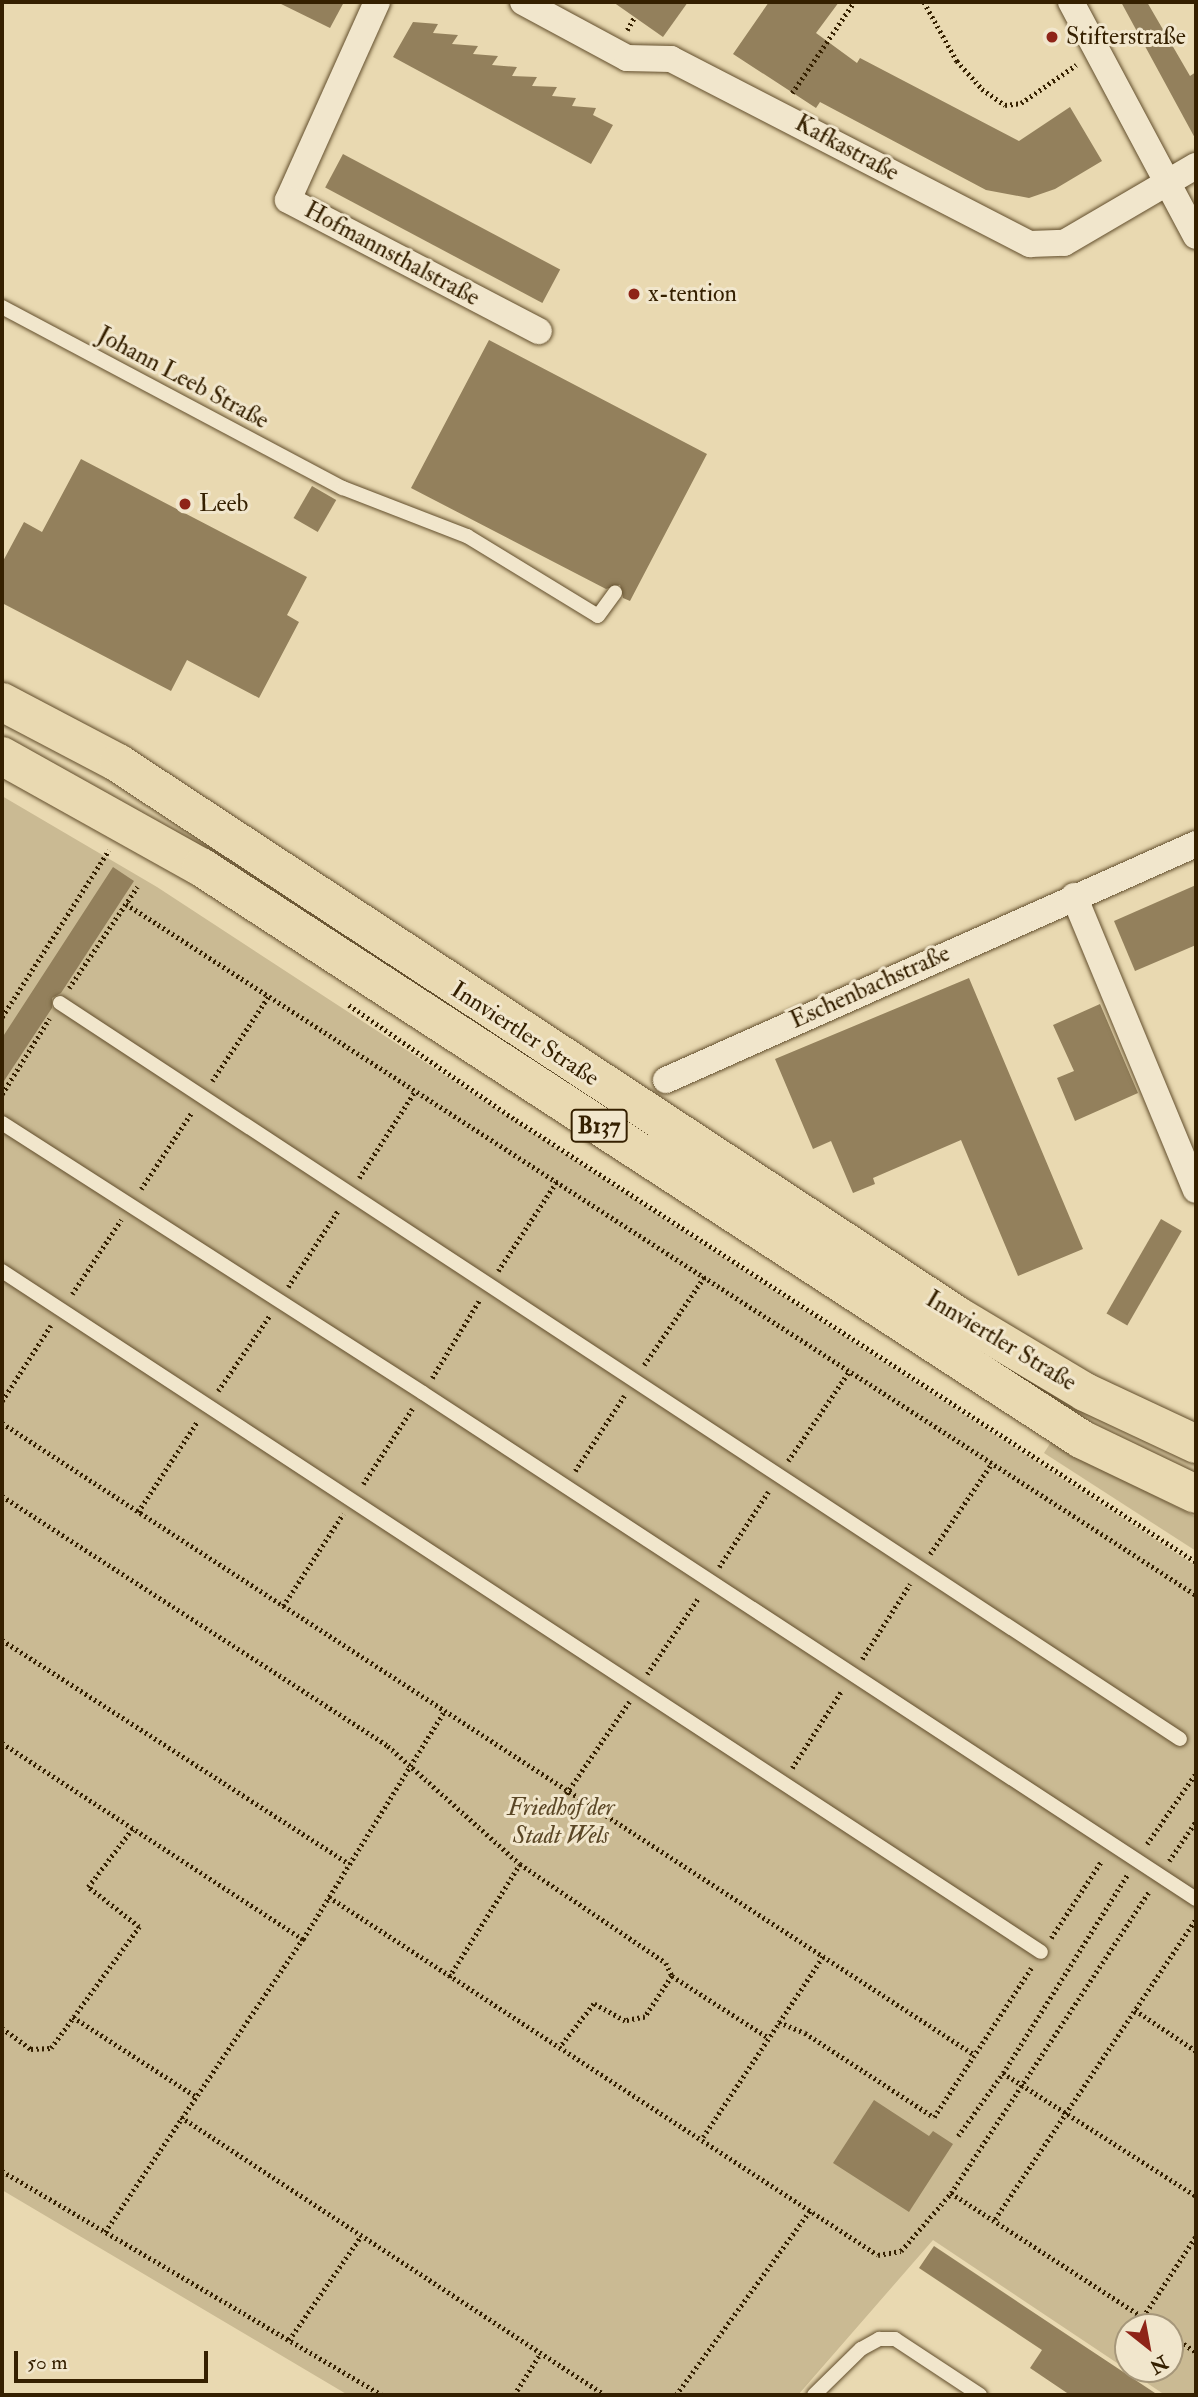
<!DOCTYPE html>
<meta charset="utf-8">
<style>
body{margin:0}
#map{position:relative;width:1198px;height:2397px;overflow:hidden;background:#e9d9b1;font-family:"IM FELL Double Pica",serif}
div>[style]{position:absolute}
.green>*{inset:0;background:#caba93}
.building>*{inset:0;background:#93805c;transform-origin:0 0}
.path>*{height:4.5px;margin-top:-2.25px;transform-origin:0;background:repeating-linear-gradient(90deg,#352000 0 2px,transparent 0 5.5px)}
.roads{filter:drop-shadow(0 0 2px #624e2c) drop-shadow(0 0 2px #624e2c)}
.service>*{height:14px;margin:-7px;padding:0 7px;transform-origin:7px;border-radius:7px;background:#f1e6cc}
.minor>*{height:26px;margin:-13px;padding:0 13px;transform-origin:13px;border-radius:13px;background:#f1e6cc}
.primary>*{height:38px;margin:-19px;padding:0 19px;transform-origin:19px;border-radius:19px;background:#e9d9b1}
.dots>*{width:19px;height:19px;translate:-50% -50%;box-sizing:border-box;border:4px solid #f1e6cc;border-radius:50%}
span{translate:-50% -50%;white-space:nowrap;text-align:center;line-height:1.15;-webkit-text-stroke:6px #f1e6cc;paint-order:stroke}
.shield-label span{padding:2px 5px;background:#f1e6cc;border:2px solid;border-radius:5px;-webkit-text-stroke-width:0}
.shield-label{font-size:23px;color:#352000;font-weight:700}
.poi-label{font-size:24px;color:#352000}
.left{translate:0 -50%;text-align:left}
.street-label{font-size:24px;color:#352000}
.park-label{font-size:24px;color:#5a4625;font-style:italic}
.frame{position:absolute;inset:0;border:4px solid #352000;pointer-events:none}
.north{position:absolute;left:1114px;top:2313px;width:70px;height:70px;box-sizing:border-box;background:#f1e6cc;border:2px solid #a6977a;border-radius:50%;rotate:149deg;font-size:19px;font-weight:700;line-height:28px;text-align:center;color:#352000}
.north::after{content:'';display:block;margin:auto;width:24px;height:32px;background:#8f2418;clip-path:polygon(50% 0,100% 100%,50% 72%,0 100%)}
.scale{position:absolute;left:14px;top:2351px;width:194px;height:32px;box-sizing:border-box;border:4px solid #352000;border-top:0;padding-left:9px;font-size:21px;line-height:24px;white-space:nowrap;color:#352000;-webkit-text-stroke:5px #f1e6cc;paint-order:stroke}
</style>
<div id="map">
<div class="green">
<div style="clip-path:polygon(evenodd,2px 796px,157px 887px,1196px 1566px,1196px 2395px,1165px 2395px,933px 2240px,798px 2395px,348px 2395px,2px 2190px,2px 796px,1128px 2327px,1170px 2327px,1170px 2369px,1128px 2369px,1128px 2327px)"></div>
<div style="clip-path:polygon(1051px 1442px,1196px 1517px,1196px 1551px,1044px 1453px)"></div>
</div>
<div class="building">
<div style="clip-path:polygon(277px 2px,344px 2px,330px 28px)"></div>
<div style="clip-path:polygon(613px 2px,688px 2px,663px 37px)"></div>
<div style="clip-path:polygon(769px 2px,839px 2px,816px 33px,857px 63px,860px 58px,1019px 141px,1070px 107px,1102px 161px,1055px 189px,1029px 198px,986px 190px,820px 102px,816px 108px,733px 54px)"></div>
<div style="clip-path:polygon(1121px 2px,1147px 2px,1190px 76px,1196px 72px,1196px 140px)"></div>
<div style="clip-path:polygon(413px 22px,438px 24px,433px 33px,458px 35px,452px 44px,478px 46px,473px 54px,498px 56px,492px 65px,517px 67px,512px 76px,537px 77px,532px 86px,557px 87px,552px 96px,576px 98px,572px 106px,596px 108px,593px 115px,613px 125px,591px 164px,393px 57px)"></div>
<div style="left:343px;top:154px;width:246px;height:38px;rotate:28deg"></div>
<div style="clip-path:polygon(489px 340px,707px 454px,630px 601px,623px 598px,620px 585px,606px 589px,411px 488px)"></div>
<div style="clip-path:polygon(81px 459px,307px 577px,287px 615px,299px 622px,259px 698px,187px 660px,171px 691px,2px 603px,2px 563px,24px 522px,42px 532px)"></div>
<div style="left:312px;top:486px;width:28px;height:37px;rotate:30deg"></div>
<div style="clip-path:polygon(113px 867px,134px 881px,61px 993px,52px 998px,52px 1008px,2px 1084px,2px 1038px)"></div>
<div style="clip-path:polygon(1196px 885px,1196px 945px,1135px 971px,1114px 921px)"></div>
<div style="clip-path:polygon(969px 978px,1083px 1249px,1018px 1276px,961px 1140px,873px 1178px,875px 1184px,853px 1193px,831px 1141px,813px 1149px,775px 1059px)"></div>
<div style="clip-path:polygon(1100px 1004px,1138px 1093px,1075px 1121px,1057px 1078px,1074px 1071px,1053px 1025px)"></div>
<div style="left:1161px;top:1219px;width:24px;height:109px;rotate:30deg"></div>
<div style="clip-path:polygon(874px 2100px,929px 2136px,933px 2131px,953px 2144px,909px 2212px,833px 2163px)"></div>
<div style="clip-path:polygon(934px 2246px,1057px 2328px,1158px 2395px,1070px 2395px,1030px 2368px,1042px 2350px,919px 2268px)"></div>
</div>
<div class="path">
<div style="left:924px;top:2px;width:68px;rotate:60.8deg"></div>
<div style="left:957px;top:61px;width:38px;rotate:48deg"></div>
<div style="left:982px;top:89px;width:28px;rotate:35deg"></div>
<div style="left:1005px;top:105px;width:16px;rotate:-7deg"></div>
<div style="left:1021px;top:103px;width:67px;rotate:-34.6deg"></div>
<div style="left:627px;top:30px;width:14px;rotate:-60deg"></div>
<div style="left:792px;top:93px;width:110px;rotate:-55.7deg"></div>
<div style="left:126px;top:904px;width:1274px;rotate:32.85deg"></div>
<div style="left:69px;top:988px;width:122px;rotate:-56deg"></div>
<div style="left:349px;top:1005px;width:203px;rotate:34.6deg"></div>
<div style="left:516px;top:1120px;width:811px;rotate:33.02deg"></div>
<div style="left:2px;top:1017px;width:198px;rotate:-57.4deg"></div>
<div style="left:212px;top:1081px;width:101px;rotate:-56.3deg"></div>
<div style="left:2px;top:1094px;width:89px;rotate:-57.9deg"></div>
<div style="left:359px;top:1178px;width:103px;rotate:-57.2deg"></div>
<div style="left:141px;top:1189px;width:92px;rotate:-56.5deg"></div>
<div style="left:498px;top:1271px;width:108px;rotate:-56.8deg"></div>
<div style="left:288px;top:1287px;width:93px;rotate:-56.8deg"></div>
<div style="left:72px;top:1294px;width:89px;rotate:-56.5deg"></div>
<div style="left:644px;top:1365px;width:108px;rotate:-55.6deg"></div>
<div style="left:432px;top:1378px;width:92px;rotate:-58.7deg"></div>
<div style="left:218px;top:1391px;width:92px;rotate:-55.6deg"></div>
<div style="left:2px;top:1401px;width:90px;rotate:-57.2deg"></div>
<div style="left:2px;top:1423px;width:1160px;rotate:33.01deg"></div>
<div style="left:788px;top:1461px;width:110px;rotate:-55.7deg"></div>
<div style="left:575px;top:1471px;width:90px;rotate:-56.8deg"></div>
<div style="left:363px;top:1484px;width:90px;rotate:-56.8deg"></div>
<div style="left:2px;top:1496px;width:460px;rotate:32.9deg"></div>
<div style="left:388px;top:1746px;width:177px;rotate:41.8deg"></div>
<div style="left:520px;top:1864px;width:176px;rotate:34.1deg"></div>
<div style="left:666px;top:1963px;width:14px;rotate:65deg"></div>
<div style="left:672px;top:1976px;width:49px;rotate:123.4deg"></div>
<div style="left:645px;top:2017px;width:20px;rotate:169deg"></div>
<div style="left:625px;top:2021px;width:35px;rotate:-151deg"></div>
<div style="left:594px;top:2004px;width:55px;rotate:128.3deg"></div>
<div style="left:138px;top:1512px;width:108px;rotate:-56.8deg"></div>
<div style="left:930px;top:1554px;width:110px;rotate:-55.7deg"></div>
<div style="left:719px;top:1567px;width:90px;rotate:-56.8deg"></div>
<div style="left:283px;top:1606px;width:110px;rotate:-56.9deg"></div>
<div style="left:2px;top:1640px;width:413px;rotate:32.8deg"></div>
<div style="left:862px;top:1659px;width:89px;rotate:-57.4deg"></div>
<div style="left:647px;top:1674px;width:93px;rotate:-56deg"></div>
<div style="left:2px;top:1743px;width:359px;rotate:33.1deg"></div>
<div style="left:792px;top:1768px;width:93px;rotate:-57.3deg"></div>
<div style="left:566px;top:1794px;width:112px;rotate:-55.6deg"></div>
<div style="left:1147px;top:1844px;width:86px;rotate:-55.4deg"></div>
<div style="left:1169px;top:1861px;width:48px;rotate:-56deg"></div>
<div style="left:329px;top:1897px;width:655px;rotate:33.11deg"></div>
<div style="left:878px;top:2255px;width:23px;rotate:-10deg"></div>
<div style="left:901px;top:2251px;width:77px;rotate:-49.2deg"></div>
<div style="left:951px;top:2193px;width:360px;rotate:-56.7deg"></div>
<div style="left:1051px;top:1938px;width:93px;rotate:-56.8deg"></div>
<div style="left:672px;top:1976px;width:115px;rotate:32.6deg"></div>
<div style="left:449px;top:1977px;width:133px;rotate:-57.9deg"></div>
<div style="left:1135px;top:2010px;width:73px;rotate:33.9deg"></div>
<div style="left:73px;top:2017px;width:145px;rotate:32.9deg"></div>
<div style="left:779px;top:2022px;width:28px;rotate:23deg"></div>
<div style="left:805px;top:2033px;width:154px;rotate:33.1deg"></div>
<div style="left:934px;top:2117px;width:178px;rotate:-56.9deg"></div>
<div style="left:2px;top:2028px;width:36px;rotate:36deg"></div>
<div style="left:31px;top:2049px;width:20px;rotate:-3deg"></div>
<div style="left:51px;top:2048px;width:150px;rotate:-54deg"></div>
<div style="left:139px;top:1927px;width:65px;rotate:-141.9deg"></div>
<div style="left:88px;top:1887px;width:74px;rotate:-52.7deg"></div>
<div style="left:1003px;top:2073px;width:229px;rotate:32.5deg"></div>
<div style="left:181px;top:2117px;width:507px;rotate:33.25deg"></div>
<div style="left:958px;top:2136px;width:77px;rotate:-54.5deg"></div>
<div style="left:1003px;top:2073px;width:234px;rotate:-57.9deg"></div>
<div style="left:703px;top:2137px;width:219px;rotate:-56.4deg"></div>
<div style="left:2px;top:2171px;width:442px;rotate:30.5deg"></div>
<div style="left:951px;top:2193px;width:247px;rotate:32.9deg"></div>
<div style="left:995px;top:2219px;width:361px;rotate:-56.2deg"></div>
<div style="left:105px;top:2232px;width:354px;rotate:-56deg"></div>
<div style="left:303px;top:1939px;width:266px;rotate:-58.2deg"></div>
<div style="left:1143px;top:2317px;width:97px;rotate:-56.8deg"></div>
<div style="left:1170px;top:2335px;width:31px;rotate:33deg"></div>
<div style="left:289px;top:2340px;width:126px;rotate:-55.3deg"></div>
<div style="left:514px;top:2395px;width:49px;rotate:-57.6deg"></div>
<div style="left:676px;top:2395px;width:230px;rotate:-54deg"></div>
</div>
<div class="roads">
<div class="service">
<div style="left:2px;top:307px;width:386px;rotate:28deg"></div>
<div style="left:343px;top:488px;width:133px;rotate:21.2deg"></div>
<div style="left:467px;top:536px;width:153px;rotate:31.4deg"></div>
<div style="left:598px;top:616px;width:29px;rotate:-54deg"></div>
<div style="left:60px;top:1003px;width:1340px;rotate:33.31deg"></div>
<div style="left:2px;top:1123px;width:500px;rotate:32.67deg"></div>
<div style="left:423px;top:1393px;width:924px;rotate:33.21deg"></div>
<div style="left:2px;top:1271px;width:1242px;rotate:33.24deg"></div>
<div style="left:814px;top:2395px;width:66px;rotate:-44.4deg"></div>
<div style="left:861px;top:2349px;width:21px;rotate:-29deg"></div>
<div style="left:879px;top:2339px;width:16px"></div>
<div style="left:895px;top:2339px;width:102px;rotate:33.4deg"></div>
</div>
<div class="minor">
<div style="left:377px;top:2px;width:217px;rotate:114.2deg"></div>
<div style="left:288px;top:200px;width:283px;rotate:27.6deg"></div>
<div style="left:523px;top:2px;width:118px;rotate:28.3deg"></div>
<div style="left:627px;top:58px;width:44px;rotate:1.3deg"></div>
<div style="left:671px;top:59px;width:404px;rotate:27.3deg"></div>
<div style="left:1030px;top:244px;width:34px;rotate:-2deg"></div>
<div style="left:1064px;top:243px;width:153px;rotate:-30.3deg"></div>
<div style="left:1071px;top:2px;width:265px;rotate:61.9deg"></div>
<div style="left:1074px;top:896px;width:318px;rotate:67.5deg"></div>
<div style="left:666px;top:1080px;width:580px;rotate:-24deg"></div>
</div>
<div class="primary">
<div style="left:2px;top:702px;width:131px;rotate:27.7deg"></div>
<div style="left:118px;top:763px;width:1006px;rotate:33.36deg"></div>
<div style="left:958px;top:1316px;width:148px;rotate:30.9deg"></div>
<div style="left:1085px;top:1392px;width:123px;rotate:25.1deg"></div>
<div style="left:2px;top:756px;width:228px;rotate:29.2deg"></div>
<div style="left:201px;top:867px;width:1050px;rotate:33.02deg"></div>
<div style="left:1081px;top:1439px;width:127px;rotate:25.6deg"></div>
</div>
</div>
<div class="dots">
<div style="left:1052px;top:37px;background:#8f2418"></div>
<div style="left:634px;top:294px;background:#8f2418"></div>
<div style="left:185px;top:504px;background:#8f2418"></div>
</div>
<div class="shield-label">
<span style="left:599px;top:1126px">B137</span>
</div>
<div class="poi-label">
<span class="left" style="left:1066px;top:37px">Stifterstraße</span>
<span class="left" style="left:648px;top:294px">x-tention</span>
<span class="left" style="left:199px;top:504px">Leeb</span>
</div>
<div class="street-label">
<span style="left:847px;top:148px;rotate:28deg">Kafkastraße</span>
<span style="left:392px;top:254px;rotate:28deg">Hofmannsthalstraße</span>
<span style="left:183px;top:378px;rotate:28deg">Johann Leeb Straße</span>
<span style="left:870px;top:987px;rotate:-24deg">Eschenbachstraße</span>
<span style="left:525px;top:1034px;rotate:33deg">Innviertler Straße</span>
<span style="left:1001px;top:1341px;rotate:31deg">Innviertler Straße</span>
</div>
<div class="park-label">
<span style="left:561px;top:1822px">Friedhof der<br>Stadt Wels</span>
</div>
<div class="frame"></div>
<div class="north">N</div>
<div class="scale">50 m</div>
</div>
